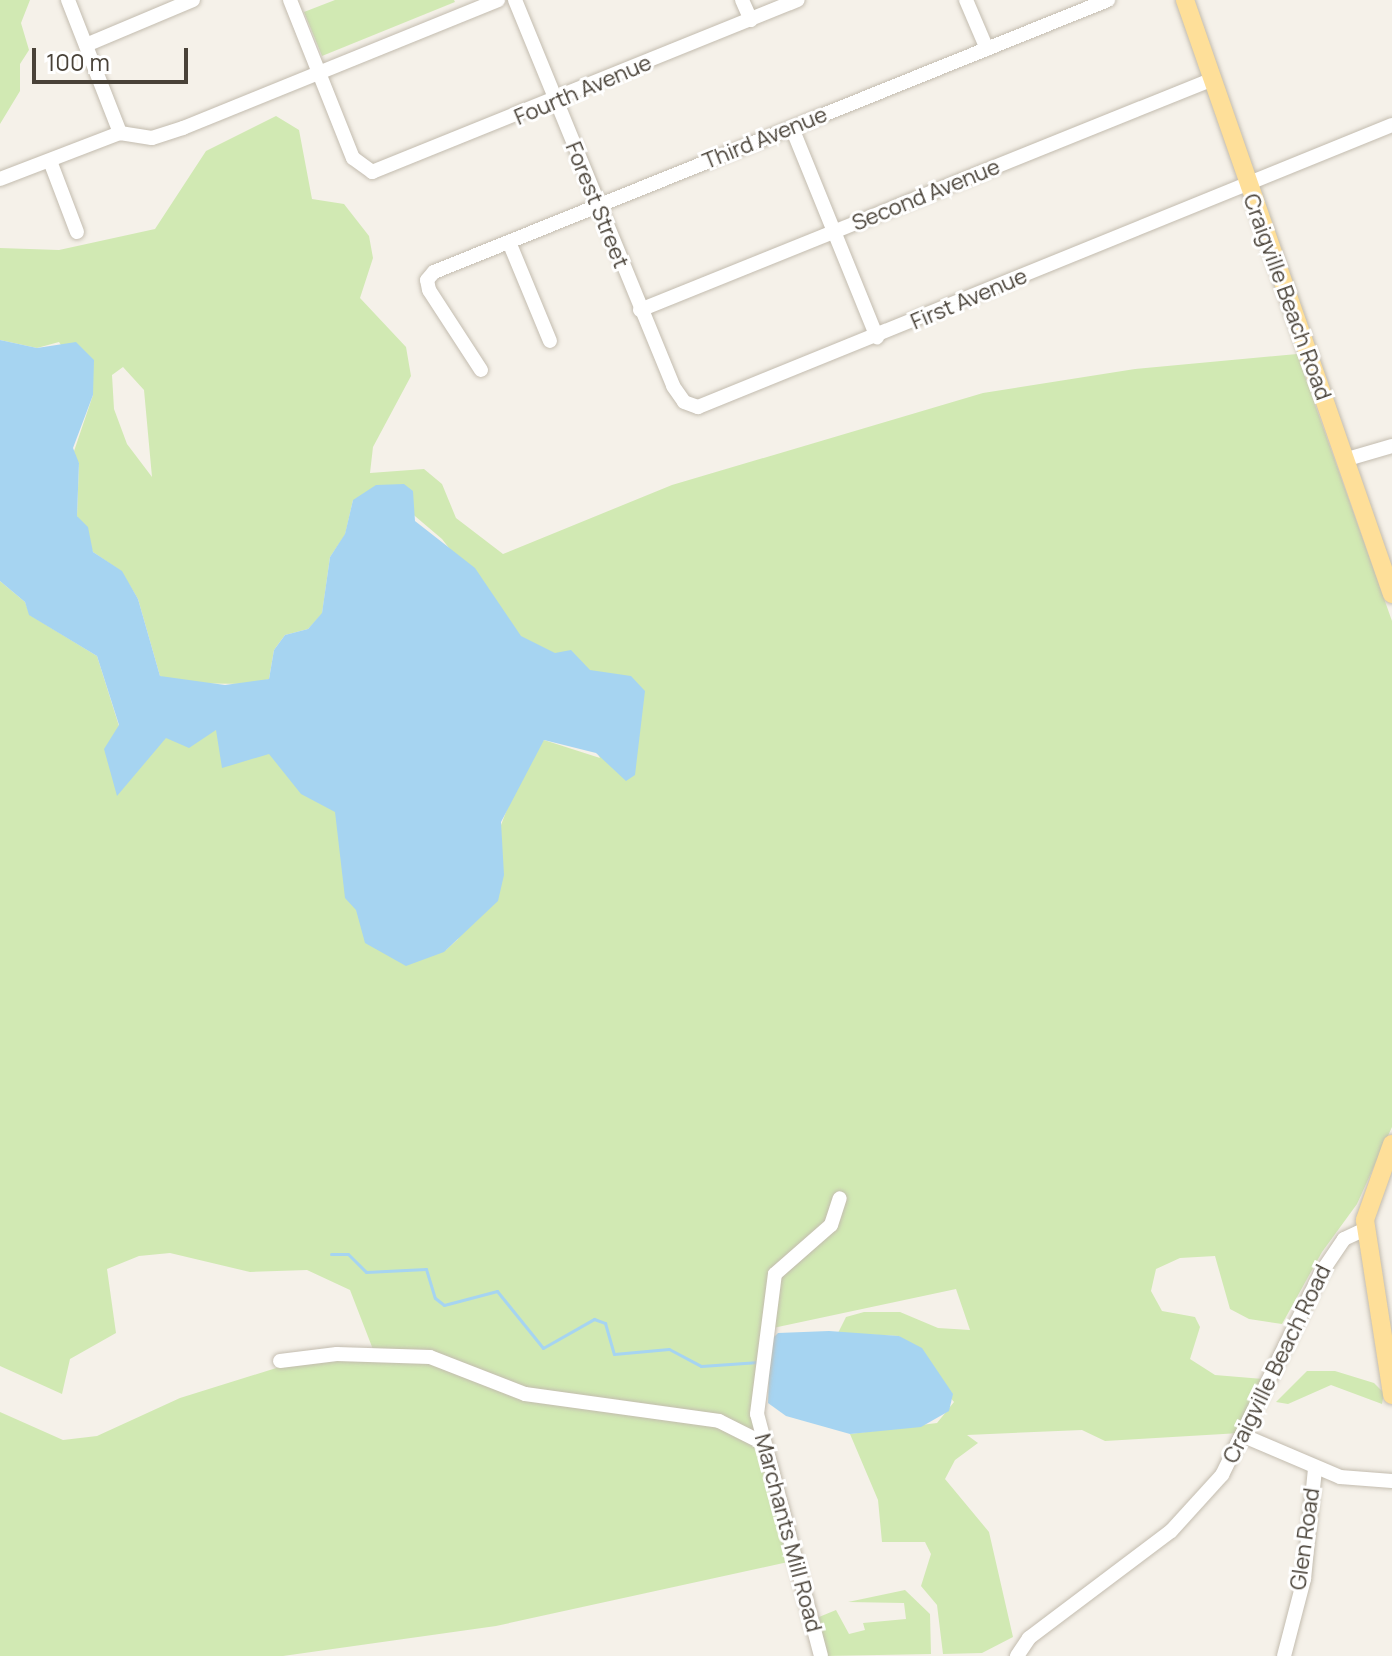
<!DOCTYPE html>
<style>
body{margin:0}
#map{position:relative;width:1392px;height:1656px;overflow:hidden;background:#f5f1e9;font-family:Manrope,sans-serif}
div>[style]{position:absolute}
.green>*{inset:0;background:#d1e9b3}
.water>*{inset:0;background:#a6d4f1}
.stream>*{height:3px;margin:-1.5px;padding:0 1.5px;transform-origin:1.5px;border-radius:1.5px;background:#a6d4f1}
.roads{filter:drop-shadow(0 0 2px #c3bcaf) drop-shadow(0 0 2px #c3bcaf)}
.minor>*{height:14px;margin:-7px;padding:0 7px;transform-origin:7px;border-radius:7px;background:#fff}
.major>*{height:18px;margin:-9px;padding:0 9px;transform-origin:9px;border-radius:9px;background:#fedf99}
span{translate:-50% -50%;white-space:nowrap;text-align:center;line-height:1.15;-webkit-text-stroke:6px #fff;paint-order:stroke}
.street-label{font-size:22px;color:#494238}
.scale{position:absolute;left:32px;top:48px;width:156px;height:36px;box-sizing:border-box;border:4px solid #494238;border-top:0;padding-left:10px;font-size:24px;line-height:28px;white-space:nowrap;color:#494238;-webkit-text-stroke:6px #fff;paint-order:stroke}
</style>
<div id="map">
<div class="green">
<div style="clip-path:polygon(0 0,30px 0,21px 23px,29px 50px,20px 64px,20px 91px,0 124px)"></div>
<div style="clip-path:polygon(335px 0,454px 0,455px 2px,322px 56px,304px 12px)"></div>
<div style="clip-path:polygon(evenodd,276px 116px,299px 130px,312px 199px,344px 204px,369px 236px,373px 258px,360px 298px,406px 347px,411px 376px,373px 447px,370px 473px,424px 469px,442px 484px,456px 518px,503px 554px,672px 485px,983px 393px,1135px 369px,1297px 354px,1392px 621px,1392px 1127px,1357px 1204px,1322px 1252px,1282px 1324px,1249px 1319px,1230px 1309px,1215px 1256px,1180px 1258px,1156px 1269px,1151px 1291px,1162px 1311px,1195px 1317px,1200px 1327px,1190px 1359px,1215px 1375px,1263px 1379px,1240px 1433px,1105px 1441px,1082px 1430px,967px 1435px,978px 1443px,955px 1460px,945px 1479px,989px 1532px,1013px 1637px,982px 1653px,943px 1654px,937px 1605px,921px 1586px,931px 1554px,925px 1542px,882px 1542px,878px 1500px,850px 1434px,937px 1423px,954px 1402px,899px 1336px,838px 1333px,846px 1317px,864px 1312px,900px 1312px,938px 1328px,970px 1330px,956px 1289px,773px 1328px,760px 1409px,763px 1463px,788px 1562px,496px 1626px,283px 1656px,0 1656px,0 1412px,63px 1440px,97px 1436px,180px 1398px,324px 1353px,374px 1352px,350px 1290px,307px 1270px,250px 1272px,170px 1253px,139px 1256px,107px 1269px,116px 1333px,70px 1359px,62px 1394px,0 1366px,0 581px,25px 602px,30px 615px,97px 656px,119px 726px,114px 743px,216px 730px,260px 746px,331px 799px,446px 950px,458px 939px,526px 759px,544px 740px,600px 758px,552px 660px,520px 639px,442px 539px,409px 511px,353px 500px,345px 535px,330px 557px,322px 614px,308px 629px,285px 635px,274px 650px,269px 679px,250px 684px,175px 683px,160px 676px,138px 599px,121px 571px,93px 552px,77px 516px,79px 463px,72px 457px,93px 395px,59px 342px,37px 348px,0 340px,0 248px,59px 250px,155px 229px,206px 151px,276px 116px,123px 367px,144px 390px,152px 477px,127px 444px,114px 409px,112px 375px,123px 367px)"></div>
<div style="clip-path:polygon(1307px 1371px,1335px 1371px,1374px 1383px,1384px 1393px,1382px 1404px,1331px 1385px,1288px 1404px,1276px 1402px)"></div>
<div style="clip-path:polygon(905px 1590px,930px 1614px,931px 1654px,825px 1656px,819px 1617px,836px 1610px,849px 1634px,865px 1630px,863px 1623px,906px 1619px,904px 1603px,848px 1602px)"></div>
</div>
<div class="water">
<div style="clip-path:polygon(0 340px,37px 348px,76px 342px,94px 360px,93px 395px,73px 448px,79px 463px,77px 516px,88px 527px,93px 552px,122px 571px,138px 599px,160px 676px,225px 685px,269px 679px,274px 650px,285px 635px,308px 629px,322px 613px,330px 557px,345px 534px,353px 500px,376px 485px,404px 484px,413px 491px,415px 521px,475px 568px,521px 636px,555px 653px,571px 650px,590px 670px,631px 676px,645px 691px,635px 775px,626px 781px,596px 753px,544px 740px,501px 822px,504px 875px,498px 901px,444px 952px,406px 966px,365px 943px,356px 910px,345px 898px,335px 812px,301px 794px,269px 754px,222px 768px,216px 730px,189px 748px,166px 738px,117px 796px,104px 749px,119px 725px,97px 656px,29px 615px,25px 602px,0 581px)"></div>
<div style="clip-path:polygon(829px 1331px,899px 1336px,922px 1348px,953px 1394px,949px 1411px,921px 1427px,850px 1434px,786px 1416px,768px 1403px,770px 1341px,778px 1333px)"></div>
</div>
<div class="stream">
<div style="left:331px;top:1254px;width:17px"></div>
<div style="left:348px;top:1254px;width:25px;rotate:45deg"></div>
<div style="left:366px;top:1272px;width:60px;rotate:-2.9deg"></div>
<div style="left:426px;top:1269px;width:30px;rotate:73deg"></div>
<div style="left:435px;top:1298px;width:11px;rotate:38deg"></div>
<div style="left:444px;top:1305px;width:55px;rotate:-14.8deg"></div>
<div style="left:497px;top:1291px;width:73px;rotate:51.1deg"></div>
<div style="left:543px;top:1348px;width:59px;rotate:-29.6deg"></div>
<div style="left:594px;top:1319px;width:12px;rotate:20deg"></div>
<div style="left:605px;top:1323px;width:32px;rotate:74deg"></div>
<div style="left:614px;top:1354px;width:55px;rotate:-5.2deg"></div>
<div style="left:669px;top:1349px;width:36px;rotate:28deg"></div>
<div style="left:701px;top:1366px;width:58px;rotate:-3.9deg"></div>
</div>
<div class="roads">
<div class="minor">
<div style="left:68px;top:0;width:143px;rotate:68.6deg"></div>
<div style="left:290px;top:0;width:170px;rotate:68.3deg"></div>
<div style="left:353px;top:158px;width:24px;rotate:36deg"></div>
<div style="left:372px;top:172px;width:459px;rotate:-22deg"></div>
<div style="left:515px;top:0;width:417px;rotate:67.7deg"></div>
<div style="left:673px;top:386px;width:19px;rotate:55deg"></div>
<div style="left:684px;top:402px;width:15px;rotate:20deg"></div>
<div style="left:698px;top:407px;width:749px;rotate:-22.11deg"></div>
<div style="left:742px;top:0;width:22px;rotate:66deg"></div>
<div style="left:966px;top:0;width:53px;rotate:66.8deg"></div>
<div style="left:86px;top:45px;width:116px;rotate:-22.8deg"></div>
<div style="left:792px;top:128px;width:226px;rotate:67.9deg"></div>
<div style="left:50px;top:161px;width:76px;rotate:69.2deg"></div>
<div style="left:0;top:179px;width:129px;rotate:-21deg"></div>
<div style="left:120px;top:133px;width:32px;rotate:9deg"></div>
<div style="left:152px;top:138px;width:33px;rotate:-18deg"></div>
<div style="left:183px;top:128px;width:340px;rotate:-22.1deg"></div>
<div style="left:509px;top:242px;width:107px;rotate:67.5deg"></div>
<div style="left:640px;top:310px;width:618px;rotate:-21.96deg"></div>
<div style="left:481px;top:370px;width:95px;rotate:-123deg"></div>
<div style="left:429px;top:290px;width:10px;rotate:-101deg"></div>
<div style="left:427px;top:280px;width:11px;rotate:-49deg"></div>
<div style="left:434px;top:272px;width:727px;rotate:-21.98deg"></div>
<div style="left:1344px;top:460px;width:50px;rotate:-16.3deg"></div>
<div style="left:280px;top:1361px;width:57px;rotate:-7deg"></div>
<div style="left:337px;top:1354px;width:93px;rotate:1.8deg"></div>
<div style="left:430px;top:1357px;width:102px;rotate:21.3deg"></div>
<div style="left:525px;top:1394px;width:196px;rotate:7.9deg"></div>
<div style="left:719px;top:1421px;width:49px;rotate:26.6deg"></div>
<div style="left:1244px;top:1436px;width:104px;rotate:23.1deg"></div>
<div style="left:1340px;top:1477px;width:52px;rotate:4.4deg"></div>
<div style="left:821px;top:1656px;width:250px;rotate:-104.8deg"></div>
<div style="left:757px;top:1414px;width:141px;rotate:-82.7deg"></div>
<div style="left:775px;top:1274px;width:74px;rotate:-41.2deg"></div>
<div style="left:831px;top:1225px;width:28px;rotate:-72deg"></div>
<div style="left:1017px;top:1656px;width:22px;rotate:-56deg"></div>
<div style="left:1029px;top:1638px;width:178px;rotate:-37deg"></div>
<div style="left:1171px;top:1531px;width:76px;rotate:-47.7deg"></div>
<div style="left:1222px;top:1475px;width:225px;rotate:-63.9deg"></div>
<div style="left:1321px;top:1273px;width:41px;rotate:-55.9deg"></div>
<div style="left:1344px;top:1239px;width:23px;rotate:-25deg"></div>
<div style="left:1284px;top:1656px;width:80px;rotate:-75.4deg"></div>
<div style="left:1304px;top:1579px;width:111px;rotate:-84.3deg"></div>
</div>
<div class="major">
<div style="left:1185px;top:0;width:629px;rotate:70.79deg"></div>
<div style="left:1392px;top:1144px;width:81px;rotate:109.6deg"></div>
<div style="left:1365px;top:1220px;width:177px;rotate:81.2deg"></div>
</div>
</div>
<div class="street-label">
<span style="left:583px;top:90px;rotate:-23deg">Fourth Avenue</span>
<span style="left:765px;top:138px;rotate:-22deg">Third Avenue</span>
<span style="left:926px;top:195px;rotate:-22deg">Second Avenue</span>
<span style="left:597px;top:205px;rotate:68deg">Forest Street</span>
<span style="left:1287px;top:297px;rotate:70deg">Craigville Beach Road</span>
<span style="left:969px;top:299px;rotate:-23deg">First Avenue</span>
<span style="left:1277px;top:1364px;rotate:-64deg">Craigville Beach Road</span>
<span style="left:788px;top:1533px;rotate:75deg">Marchants Mill Road</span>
<span style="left:1305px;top:1539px;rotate:-82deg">Glen Road</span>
</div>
<div class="scale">100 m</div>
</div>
